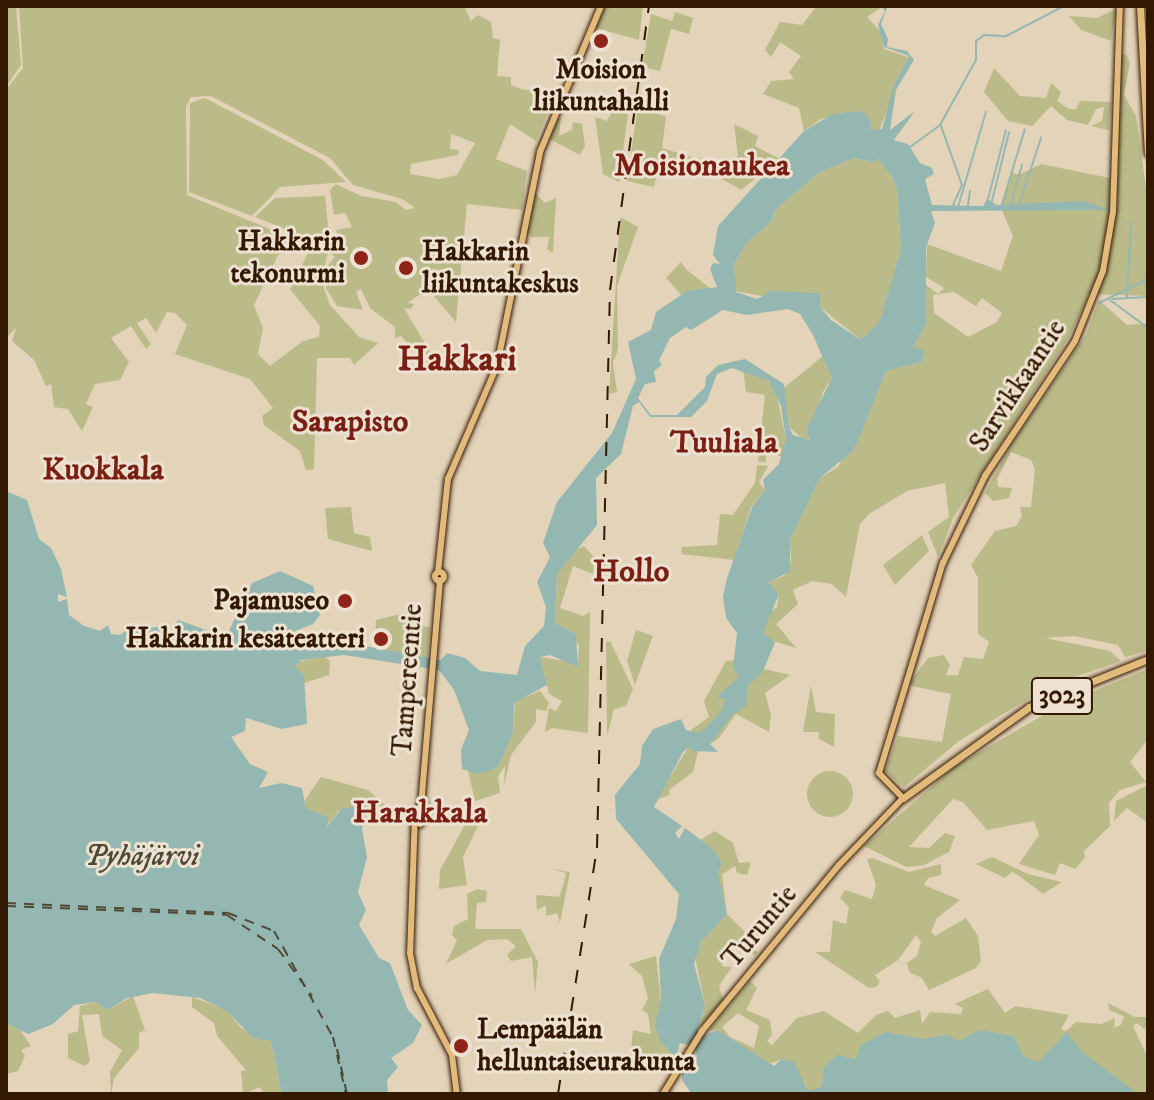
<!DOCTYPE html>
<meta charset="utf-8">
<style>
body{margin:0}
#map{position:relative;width:1154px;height:1100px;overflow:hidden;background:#e3d3b8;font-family:"IM FELL DW Pica",serif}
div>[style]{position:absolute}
.green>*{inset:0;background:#bbba89}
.round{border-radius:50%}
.water>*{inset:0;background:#95b7b2}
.stream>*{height:2px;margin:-1px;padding:0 1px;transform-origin:1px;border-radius:1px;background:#95b7b2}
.ferry>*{height:2px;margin-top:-1px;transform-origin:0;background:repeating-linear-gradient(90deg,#504836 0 10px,transparent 0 18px)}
.roads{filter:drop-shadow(0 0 2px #331901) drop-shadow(0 0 2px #331901)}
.major>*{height:6px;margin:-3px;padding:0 3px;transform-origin:3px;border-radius:3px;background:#e2ba7c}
.major>.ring{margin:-3px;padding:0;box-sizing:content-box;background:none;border:6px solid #e2ba7c;border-radius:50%}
.highway>*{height:7px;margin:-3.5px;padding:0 3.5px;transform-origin:3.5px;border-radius:3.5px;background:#e2ba7c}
.rail>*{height:2px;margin-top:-1px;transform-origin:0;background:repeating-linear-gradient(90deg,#331901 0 14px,transparent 0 28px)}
.dots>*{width:22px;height:22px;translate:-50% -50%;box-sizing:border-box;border:4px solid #ede2d1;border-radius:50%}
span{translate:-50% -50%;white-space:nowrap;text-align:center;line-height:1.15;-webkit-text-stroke:6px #ede2d1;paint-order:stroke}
.shield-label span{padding:2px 6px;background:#ede2d1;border:2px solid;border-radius:6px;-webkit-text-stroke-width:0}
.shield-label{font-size:26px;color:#331901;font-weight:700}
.poi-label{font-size:28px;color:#331901;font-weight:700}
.right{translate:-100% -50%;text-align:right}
.left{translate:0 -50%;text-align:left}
.street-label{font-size:28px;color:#331901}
.water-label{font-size:30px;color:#504836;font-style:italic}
.quarter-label{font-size:32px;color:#7a1f14;font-weight:700}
.district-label{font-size:36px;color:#7a1f14;font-weight:700}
.frame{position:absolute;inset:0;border:8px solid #331901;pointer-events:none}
</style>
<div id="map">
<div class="green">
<div style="clip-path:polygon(6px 6px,16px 6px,21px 65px,6px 87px)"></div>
<div style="clip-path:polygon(evenodd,19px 6px,464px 6px,471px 21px,478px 15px,491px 22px,493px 38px,500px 40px,497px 76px,511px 77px,511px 85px,524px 90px,556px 92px,536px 141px,510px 124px,496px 159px,527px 171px,522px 210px,467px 204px,456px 322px,428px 289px,407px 303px,414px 304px,411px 309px,404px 308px,434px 359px,427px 364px,401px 336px,395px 338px,395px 327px,370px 308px,361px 289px,356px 292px,363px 310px,337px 306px,326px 288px,327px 267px,335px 257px,331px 254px,341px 243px,336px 230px,352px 227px,345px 213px,334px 215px,330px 190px,336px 184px,361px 196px,396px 202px,406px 210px,415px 208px,402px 199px,353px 185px,330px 158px,211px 96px,191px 97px,186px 107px,187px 195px,328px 253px,321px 280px,330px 305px,359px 337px,378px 343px,354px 365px,350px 358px,317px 358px,314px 469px,306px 470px,300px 451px,264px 425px,262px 416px,273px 408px,250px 379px,175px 354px,187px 325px,175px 313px,167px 312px,156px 333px,146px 318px,137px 323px,151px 344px,146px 349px,131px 326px,111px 338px,129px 362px,120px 380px,95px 384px,86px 404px,93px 407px,82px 431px,68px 409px,54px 407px,51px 384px,46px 386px,34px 360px,12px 341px,16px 328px,6px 338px,6px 90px,23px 68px,19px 6px,451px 134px,475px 143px,457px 175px,439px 179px,410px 174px,411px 164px,458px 155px,459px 150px,450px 149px,451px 134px,19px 6px,297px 242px,311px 247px,290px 289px,320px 326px,319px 337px,303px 341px,270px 366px,258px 354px,263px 328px,254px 305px,278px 255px,297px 242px)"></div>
<div style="clip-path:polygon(605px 6px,643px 6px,639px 40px,596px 28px)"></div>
<div style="clip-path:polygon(817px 6px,884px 6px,867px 17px,882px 33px,884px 49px,908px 57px,879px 131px,871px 130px,862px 111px,821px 119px,804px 131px,799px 108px,763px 94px,771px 81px,794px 79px,789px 72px,801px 56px,780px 42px,771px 57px,765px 50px,780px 22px,802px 25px)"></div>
<div style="clip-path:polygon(1116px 9px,1111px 41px,1081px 30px,1069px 16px,1097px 18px)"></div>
<div style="clip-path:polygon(675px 12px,693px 18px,689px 34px,671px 29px,660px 71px,642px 67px,651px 14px,672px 21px)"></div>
<div style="clip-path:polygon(evenodd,1126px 54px,1130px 62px,1124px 95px,1136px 116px,1148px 202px,1148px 296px,1089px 294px,1069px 337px,953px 518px,938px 557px,928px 532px,949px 517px,945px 483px,907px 491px,869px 514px,860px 524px,846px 597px,832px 584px,812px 581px,793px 590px,798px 604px,776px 624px,796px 648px,767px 639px,763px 633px,768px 613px,777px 607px,779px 594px,767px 582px,784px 576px,791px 561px,790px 540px,820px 478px,838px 467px,886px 371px,922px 362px,913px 347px,926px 324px,925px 284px,938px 294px,944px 288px,926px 277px,927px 244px,1001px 271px,1013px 236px,1001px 208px,1011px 172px,1019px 175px,1041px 164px,1110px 178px,1110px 206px,1117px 206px,1119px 56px,1126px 54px,954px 292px,976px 306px,982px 298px,1002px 313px,997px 322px,968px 337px,934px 313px,933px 295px,954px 292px)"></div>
<div style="clip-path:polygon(994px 68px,1020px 96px,1046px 98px,1051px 83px,1061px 92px,1057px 101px,1069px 109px,1076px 109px,1080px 101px,1111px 102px,1109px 130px,1091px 126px,1102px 121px,1104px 107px,1096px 109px,1088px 125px,1067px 120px,1051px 106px,1032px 126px,1008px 121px,984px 92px)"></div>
<div style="clip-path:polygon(205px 98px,323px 160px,346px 182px,280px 187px,252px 216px,189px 192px,190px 103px)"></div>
<div style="clip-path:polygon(638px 106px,666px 117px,662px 148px,692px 157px,690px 168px,659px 164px,654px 187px,627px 181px)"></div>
<div style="clip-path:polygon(613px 110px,628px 114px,619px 182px,603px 174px,595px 117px,607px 121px)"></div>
<div style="clip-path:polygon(561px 118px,559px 136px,572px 130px,573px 122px,582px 124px,585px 146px,580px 155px,548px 138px,554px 119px)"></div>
<div style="clip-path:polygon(734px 124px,758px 136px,755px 146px,780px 159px,741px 190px,717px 176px,694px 173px,698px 158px,732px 164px,738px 156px)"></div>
<div style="clip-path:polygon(855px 158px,874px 163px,877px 158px,891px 175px,897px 189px,901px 249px,880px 322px,861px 340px,820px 307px,735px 291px,734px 265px,745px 245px,771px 222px,775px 210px,820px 172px)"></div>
<div style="clip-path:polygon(534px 192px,545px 203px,556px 198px,553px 253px,547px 249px,549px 237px,531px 237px,526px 230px)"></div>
<div style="clip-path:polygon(325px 196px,330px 247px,255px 217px,275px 198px)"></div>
<div style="clip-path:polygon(620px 217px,638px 227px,617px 286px,618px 350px,613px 363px,617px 392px,609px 394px)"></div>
<div style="clip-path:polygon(681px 262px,686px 269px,712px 290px,682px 296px,666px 278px)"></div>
<div style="clip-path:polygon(1099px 300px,1127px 325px,1148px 323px,1148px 651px,1125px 657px,1118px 645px,1074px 636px,1045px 638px,1110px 651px,1121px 661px,1055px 684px,1008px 711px,959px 741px,904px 787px,885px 771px,898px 736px,942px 742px,951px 694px,911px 686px,911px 681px,928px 658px,944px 655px,950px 665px,946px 675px,958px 675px,964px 657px,983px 659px,989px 642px,978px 634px,978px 578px,971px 565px,995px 531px,1016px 526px,1022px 516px,1020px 507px,1031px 507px,1035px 469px,1031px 460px,1011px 452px,997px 479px,998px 487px,1012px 488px,1009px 498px,993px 501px,985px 493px,1011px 445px,1086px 335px)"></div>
<div style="clip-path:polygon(824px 355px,832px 378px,823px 392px,810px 438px,804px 440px,789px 427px,784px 388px)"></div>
<div style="clip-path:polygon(743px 369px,769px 381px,776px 392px,786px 439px,782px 457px,766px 451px,766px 462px,758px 462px,765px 395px,746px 392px)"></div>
<div style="clip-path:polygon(757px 465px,768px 466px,759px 482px,765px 490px,751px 507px,734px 560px,681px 554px,682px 547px,717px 545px,720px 514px,733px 515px,755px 483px)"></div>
<div style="clip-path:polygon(351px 507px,354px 533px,370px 537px,372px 551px,328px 539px,325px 508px)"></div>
<div style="clip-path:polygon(922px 535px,929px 551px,895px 585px,883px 565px)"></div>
<div style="clip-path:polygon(584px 546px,594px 557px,593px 574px,573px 566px,560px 608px,583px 616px,590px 612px,588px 733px,552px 728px,545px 732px,549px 708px,556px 711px,562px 701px,549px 694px,540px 657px,578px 663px,579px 646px,571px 631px,555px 623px,557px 574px,572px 551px)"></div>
<div style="clip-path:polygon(409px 612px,411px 625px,430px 627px,427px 659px,374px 650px,376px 620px)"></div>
<div style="clip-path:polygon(636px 630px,653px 636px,635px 685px,627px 661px)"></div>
<div style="clip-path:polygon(610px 641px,633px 689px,626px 706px,614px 709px,607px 736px,606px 642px)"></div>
<div style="clip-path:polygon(324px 656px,330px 661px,329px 675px,304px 683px,304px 675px,293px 669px,297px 662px)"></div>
<div style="clip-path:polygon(734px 660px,753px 679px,765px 669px,790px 675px,765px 693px,771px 715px,769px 732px,736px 714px,719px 738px,710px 744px,699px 742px,691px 730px,709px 717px,704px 701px,726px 661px)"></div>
<div style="clip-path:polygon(1148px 669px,1148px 739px,1130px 762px,1146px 782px,1120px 790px,1109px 803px,1110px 826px,1084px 851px,1085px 858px,1075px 869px,1060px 863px,1055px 875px,1019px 864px,1039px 835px,1034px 821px,987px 830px,963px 802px,953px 799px,909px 847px,929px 848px,945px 833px,955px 836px,949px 852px,924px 865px,906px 867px,864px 846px,954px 767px,1062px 704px)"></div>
<div style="clip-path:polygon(811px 685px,816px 712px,835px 714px,834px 747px,819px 739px,819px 732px,803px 732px)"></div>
<div style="clip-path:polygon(540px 691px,549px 703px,546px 711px,536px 709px,536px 722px,511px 755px,504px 786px,505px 766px,498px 776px,500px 793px,475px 801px,468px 771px,496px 769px,513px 734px,515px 701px)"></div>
<div style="clip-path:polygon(689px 746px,698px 751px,693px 772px,669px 790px,670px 795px,656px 800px)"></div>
<div class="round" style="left:807px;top:771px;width:46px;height:46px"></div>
<div style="clip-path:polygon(321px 777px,368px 790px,386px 806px,338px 811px,328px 828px,329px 819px,306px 808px,305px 800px)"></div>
<div style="clip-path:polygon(1148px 785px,1148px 823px,1127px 808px,1114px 821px,1116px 801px)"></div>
<div style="clip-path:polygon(465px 825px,478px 826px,463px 857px,467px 885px,439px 889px,440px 870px)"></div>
<div style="clip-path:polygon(715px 831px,733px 843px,739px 863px,751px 862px,747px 875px,737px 873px,735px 866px,722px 874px,727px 914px,748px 935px,770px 930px,750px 945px,758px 952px,755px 956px,739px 942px,724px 954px,722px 966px,732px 967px,719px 986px,723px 1000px,699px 1027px,705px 1005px,695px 957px,701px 942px,727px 914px,713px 855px,700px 840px)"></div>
<div style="clip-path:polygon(992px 857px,1028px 874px,1062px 882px,1043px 894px,1018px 875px,1012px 872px,1005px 878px,976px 864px)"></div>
<div style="clip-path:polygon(872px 858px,909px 872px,941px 864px,941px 875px,928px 878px,924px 885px,960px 900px,937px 918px,931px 932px,935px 936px,966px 918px,978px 936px,981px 961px,976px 968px,929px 990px,922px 978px,909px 972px,907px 963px,917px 956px,921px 942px,916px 935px,898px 960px,875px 975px,880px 982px,876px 987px,869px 988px,815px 952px,830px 952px,833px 920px,846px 924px,849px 907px,840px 898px,845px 890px,872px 899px,876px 885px,867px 859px)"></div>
<div style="clip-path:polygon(551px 869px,570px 872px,560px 923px,557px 913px,546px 916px,546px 905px,537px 910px,536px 895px,559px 897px,564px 883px,566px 873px)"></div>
<div style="clip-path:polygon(477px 889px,487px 891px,486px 902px,477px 903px,475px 929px,521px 929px,538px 962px,535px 994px,532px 957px,511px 961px,507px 955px,516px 946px,507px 939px,487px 940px,446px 964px,457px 940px,452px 935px,454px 926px,468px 919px,467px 894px)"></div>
<div style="clip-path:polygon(656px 956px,666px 1047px,676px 1058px,673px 1065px,630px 1059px,633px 1030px,651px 1034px,648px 1014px,642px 1010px,648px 998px,642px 976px,629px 964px)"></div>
<div style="clip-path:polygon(evenodd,750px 981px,757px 988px,746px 1010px,770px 1020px,772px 1035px,767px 1041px,772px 1045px,797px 1018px,824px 1011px,858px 1033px,876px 1015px,888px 1011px,895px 1018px,920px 1010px,922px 1024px,930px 1012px,961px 1014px,963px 1008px,955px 1004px,988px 989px,1005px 1013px,1016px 1006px,1069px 1015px,1061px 1029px,1066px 1031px,1076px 1022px,1101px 1024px,1115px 1018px,1114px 1028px,1121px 1025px,1124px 1016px,1109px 1010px,1108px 1003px,1135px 1017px,1148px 1017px,1145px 1030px,1137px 1023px,1133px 1026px,1148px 1058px,1148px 1094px,808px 1094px,805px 1083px,783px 1059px,768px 1064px,717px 1030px,709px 1031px,750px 981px,738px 1013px,759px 1026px,754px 1048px,730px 1037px,722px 1027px,738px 1013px)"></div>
<div style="clip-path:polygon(133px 996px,145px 1030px,139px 1033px,139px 1048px,114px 1078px,111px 1094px,110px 1072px,122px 1050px,102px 1036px,99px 1014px,82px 1015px,90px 1062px,84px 1066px,68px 1058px,68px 1034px,78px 1031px,80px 1006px,96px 1002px,108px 1010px)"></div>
<div style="clip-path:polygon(192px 997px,227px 1010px,241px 1028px,271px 1041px,282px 1094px,264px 1094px,260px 1087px,243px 1094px,241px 1071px,246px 1070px,217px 1036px,214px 1023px,192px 1007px)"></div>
<div style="clip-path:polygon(6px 1023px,20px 1030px,31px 1046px,21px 1050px,25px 1056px,18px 1071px,6px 1074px)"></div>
</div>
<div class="water">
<div style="clip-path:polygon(evenodd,880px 6px,887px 8px,881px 24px,888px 39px,887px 47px,907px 51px,914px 60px,896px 90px,890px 130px,915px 111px,894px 140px,908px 144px,920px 163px,932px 168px,934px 174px,925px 179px,932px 205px,983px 206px,987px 199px,997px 205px,1083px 201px,1110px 210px,931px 211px,935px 223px,926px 247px,926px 324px,913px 347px,924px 351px,922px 362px,886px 371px,854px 450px,820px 478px,790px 540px,790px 572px,768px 582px,779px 594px,763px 633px,775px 642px,763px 671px,748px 686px,746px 706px,732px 715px,710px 744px,718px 752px,691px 751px,690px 746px,683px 752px,654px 807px,682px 826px,675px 833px,679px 839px,685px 828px,713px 849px,722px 863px,718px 873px,727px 914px,701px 942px,694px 964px,705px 1005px,697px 1031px,703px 1036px,717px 1030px,774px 1066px,782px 1059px,794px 1062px,808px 1091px,822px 1087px,824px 1067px,837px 1055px,856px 1059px,861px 1045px,886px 1032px,923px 1039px,947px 1035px,959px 1041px,979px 1030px,1014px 1036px,1023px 1056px,1039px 1062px,1067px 1032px,1082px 1052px,1138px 1094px,692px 1094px,682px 1080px,682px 1069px,692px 1054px,697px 1058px,695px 1046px,680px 1043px,676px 1058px,661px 1042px,655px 1025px,661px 998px,659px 959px,676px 919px,679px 894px,616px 819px,615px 795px,640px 764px,642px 746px,653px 729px,681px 719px,686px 730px,700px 733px,723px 710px,725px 699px,717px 697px,739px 677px,733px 668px,737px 633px,726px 618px,723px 596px,727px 578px,752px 507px,765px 490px,763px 480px,779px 464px,786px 439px,781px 406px,769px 381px,732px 368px,717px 374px,707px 401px,691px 417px,650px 417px,639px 402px,633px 406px,621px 454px,596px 478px,597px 525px,557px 574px,555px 623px,576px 634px,578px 667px,550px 655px,540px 657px,547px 685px,514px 703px,513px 734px,497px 768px,478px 774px,462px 769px,461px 750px,469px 730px,454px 690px,439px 670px,344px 655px,301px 660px,294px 667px,304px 675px,307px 724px,282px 729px,246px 718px,245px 731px,231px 737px,250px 764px,268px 772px,259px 788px,281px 783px,302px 788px,306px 808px,329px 818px,327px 828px,341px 809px,358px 806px,367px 811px,362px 829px,367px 857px,358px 892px,366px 910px,359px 925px,379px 958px,390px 963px,408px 1010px,422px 1025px,413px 1043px,391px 1058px,398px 1067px,387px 1080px,388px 1094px,282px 1094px,271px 1041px,253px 1038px,227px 1011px,200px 998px,153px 993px,127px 998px,108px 1010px,96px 1002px,74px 1005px,53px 1024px,28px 1034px,6px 1023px,6px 491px,27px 500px,39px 539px,51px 548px,61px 569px,67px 597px,58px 594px,58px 602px,67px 599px,69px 615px,84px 626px,100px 631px,108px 625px,111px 634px,120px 635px,128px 629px,159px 627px,160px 635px,165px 628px,168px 636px,178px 620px,226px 637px,252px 583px,280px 571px,313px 586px,320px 615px,313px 624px,288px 634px,289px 647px,349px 643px,441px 660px,447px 653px,465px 658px,480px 671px,517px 675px,525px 646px,544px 626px,546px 607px,537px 582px,550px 557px,543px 543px,557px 502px,612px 433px,636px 379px,628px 342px,651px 330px,656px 312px,687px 291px,717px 287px,710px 269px,713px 263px,720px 264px,713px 255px,718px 226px,804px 131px,833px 114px,862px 111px,870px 119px,871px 130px,882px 129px,893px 88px,909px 56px,884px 47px,878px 25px,885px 11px,880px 6px,855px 158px,875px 163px,877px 158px,891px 175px,897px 189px,901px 249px,880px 321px,861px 340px,831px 320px,820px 307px,820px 293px,772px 291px,757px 299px,736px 292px,734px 265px,745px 245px,771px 222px,775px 210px,820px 172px,855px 158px,880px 6px,788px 309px,800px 314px,813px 335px,832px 378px,807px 428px,809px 440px,793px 435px,789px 427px,784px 384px,745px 359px,718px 365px,706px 377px,705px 387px,677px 415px,651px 415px,638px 398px,645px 384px,656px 382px,654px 371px,662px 365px,659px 360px,670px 338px,686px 327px,691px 330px,723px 310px,747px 315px,788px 309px)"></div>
</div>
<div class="stream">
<div style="left:941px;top:126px;width:63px;rotate:70.4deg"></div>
<div style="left:962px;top:185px;width:24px;rotate:114deg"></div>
<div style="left:910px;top:147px;width:37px;rotate:-36deg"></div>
<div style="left:940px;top:125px;width:74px;rotate:-61deg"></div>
<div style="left:976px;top:60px;width:19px;rotate:-90deg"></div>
<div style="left:976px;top:41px;width:10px;rotate:-37deg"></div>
<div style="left:984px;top:35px;width:22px;rotate:3deg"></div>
<div style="left:1006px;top:36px;width:65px;rotate:-27.3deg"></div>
<div style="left:988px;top:199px;width:71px;rotate:-75.4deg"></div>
<div style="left:1002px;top:204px;width:78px;rotate:-73deg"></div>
<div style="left:968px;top:205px;width:14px;rotate:-82deg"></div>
<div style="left:991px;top:205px;width:75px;rotate:-76.1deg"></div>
<div style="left:1019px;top:205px;width:71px;rotate:-71.8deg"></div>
<div style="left:1010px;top:206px;width:43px;rotate:-73.7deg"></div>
<div style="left:958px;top:207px;width:99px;rotate:-73.6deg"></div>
<div style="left:1129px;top:298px;width:19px;rotate:-3deg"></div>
<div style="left:1113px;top:299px;width:14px;rotate:-4deg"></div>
<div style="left:1127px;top:298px;width:76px;rotate:-87deg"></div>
<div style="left:1110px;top:300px;width:47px;rotate:36.4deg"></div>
<div style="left:1099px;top:303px;width:55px;rotate:-26.1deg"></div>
</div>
<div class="ferry">
<div style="left:6px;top:903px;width:222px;rotate:2.6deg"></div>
<div style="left:228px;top:913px;width:49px;rotate:21.4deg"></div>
<div style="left:274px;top:931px;width:121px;rotate:60.9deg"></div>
<div style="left:333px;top:1037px;width:58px;rotate:77.2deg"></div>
<div style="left:6px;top:906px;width:221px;rotate:2.3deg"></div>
<div style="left:227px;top:915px;width:61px;rotate:33.7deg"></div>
<div style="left:278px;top:949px;width:58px;rotate:54.1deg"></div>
<div style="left:337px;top:1049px;width:46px;rotate:77.5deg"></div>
</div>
<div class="roads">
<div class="major">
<div class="ring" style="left:434.5px;top:571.5px;width:3px;height:3px"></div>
<div style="left:438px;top:572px;width:94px;rotate:-83.9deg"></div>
<div style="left:448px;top:479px;width:123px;rotate:-66.6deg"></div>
<div style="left:497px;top:366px;width:218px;rotate:-78.6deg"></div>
<div style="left:540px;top:152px;width:158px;rotate:-67.3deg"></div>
<div style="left:440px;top:580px;width:226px;rotate:94.8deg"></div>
<div style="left:421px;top:805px;width:10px;rotate:127deg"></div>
<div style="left:415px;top:813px;width:140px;rotate:92deg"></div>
<div style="left:410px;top:953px;width:36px;rotate:79deg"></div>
<div style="left:417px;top:988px;width:76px;rotate:62.4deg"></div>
<div style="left:452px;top:1055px;width:39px;rotate:83deg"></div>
<div style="left:420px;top:824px;width:12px;rotate:-59deg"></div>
<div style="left:426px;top:814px;width:12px;rotate:-104deg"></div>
<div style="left:663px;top:1094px;width:74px;rotate:-58.2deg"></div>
<div style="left:702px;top:1031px;width:215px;rotate:-50.5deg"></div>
<div style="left:839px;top:865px;width:93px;rotate:-46.3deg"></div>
<div style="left:903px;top:798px;width:35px;rotate:-134deg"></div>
<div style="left:879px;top:773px;width:220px;rotate:-73.1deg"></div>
<div style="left:943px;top:563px;width:97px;rotate:-64.2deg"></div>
<div style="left:985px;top:476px;width:162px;rotate:-56.3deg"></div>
<div style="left:1075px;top:341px;width:75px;rotate:-68.2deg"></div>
<div style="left:1103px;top:271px;width:60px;rotate:-80.4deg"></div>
<div style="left:1113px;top:212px;width:206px;rotate:-88.1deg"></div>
</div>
<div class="highway">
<div style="left:1140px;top:6px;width:147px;rotate:86.9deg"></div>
<div style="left:903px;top:798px;width:155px;rotate:-35.8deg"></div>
<div style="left:1029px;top:707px;width:128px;rotate:-22deg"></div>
</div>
</div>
<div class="rail">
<div style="left:558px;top:1094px;width:249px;rotate:-81deg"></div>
<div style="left:597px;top:848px;width:558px;rotate:-88.67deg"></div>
<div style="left:610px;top:290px;width:287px;rotate:-82.2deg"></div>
</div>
<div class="dots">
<div style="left:601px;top:41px;background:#8f2418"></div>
<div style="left:361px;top:258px;background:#8f2418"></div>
<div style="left:406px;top:268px;background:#8f2418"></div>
<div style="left:345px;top:601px;background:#8f2418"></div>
<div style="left:381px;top:639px;background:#8f2418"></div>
<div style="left:461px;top:1046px;background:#8f2418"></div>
</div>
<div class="shield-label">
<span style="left:1062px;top:696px">3023</span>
</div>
<div class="poi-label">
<span style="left:601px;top:86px">Moision<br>liikuntahalli</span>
<span class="right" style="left:345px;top:258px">Hakkarin<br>tekonurmi</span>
<span class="left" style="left:422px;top:268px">Hakkarin<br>liikuntakeskus</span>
<span class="right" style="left:329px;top:601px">Pajamuseo</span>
<span class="right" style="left:365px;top:639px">Hakkarin kesäteatteri</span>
<span class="left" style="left:477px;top:1046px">Lempäälän<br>helluntaiseurakunta</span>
</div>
<div class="street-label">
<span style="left:1018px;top:386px;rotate:-57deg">Sarvikkaantie</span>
<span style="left:408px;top:680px;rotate:-86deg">Tampereentie</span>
<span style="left:760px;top:927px;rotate:-50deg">Turuntie</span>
</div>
<div class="water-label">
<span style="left:142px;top:857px">Pyhäjärvi</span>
</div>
<div class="quarter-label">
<span style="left:702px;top:166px">Moisionaukea</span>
<span style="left:350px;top:422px">Sarapisto</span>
<span style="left:724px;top:443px">Tuuliala</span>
<span style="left:103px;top:470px">Kuokkala</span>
<span style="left:631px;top:572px">Hollo</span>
<span style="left:420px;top:813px">Harakkala</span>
</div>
<div class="district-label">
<span style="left:457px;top:360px">Hakkari</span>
</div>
<div class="frame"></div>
</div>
